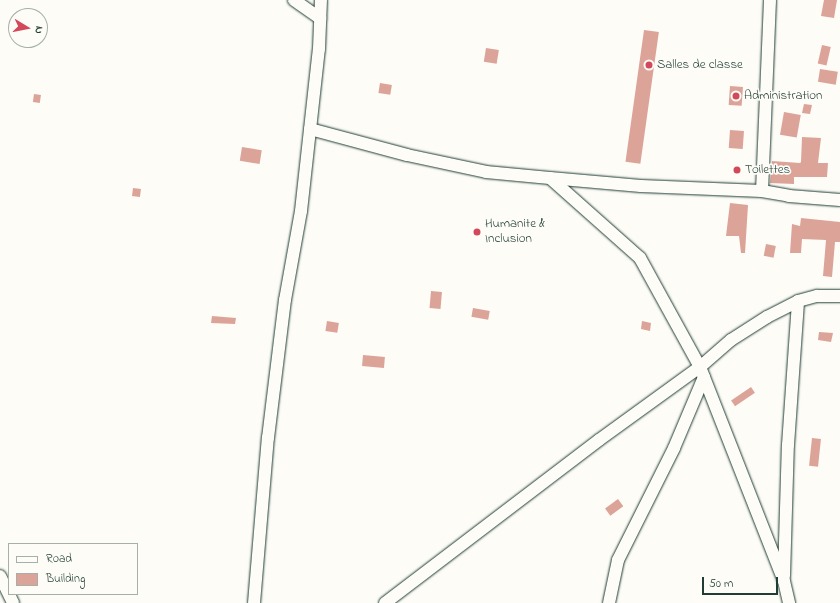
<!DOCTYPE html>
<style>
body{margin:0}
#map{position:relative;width:840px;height:603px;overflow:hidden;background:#fdfcf7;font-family:"Indie Flower",sans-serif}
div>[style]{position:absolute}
.building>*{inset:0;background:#dca399;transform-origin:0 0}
.roads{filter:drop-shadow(0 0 1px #1f3d34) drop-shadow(0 0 1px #1f3d34)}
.minor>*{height:12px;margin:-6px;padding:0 6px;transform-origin:6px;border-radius:6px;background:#fdfcf7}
.dots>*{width:11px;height:11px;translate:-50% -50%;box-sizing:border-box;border:2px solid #fdfcf7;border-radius:50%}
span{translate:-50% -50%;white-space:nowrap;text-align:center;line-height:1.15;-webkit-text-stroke:3.5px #fdfcf7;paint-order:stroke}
.poi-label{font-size:13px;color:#1f3d34}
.left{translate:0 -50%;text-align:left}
.legend{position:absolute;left:8px;top:543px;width:130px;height:52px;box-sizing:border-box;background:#fdfcf7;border:1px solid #a4b0a9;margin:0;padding:5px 7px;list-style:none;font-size:12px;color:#1f3d34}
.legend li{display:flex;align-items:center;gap:8px;height:20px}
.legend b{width:20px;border:1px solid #a4b0a9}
.north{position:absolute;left:8px;top:8px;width:40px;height:40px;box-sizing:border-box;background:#fdfcf7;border:1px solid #a4b0a9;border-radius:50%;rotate:100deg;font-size:11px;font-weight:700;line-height:16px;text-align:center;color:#1f3d34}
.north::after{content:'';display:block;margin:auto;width:14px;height:18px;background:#d1495b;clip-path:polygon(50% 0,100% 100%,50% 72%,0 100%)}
.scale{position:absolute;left:702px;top:577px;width:76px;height:18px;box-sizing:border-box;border:2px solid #1f3d34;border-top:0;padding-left:5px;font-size:12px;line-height:14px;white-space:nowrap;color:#1f3d34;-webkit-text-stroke:3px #fdfcf7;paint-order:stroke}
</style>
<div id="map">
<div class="building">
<div style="clip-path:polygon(824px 0,837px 0,834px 18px,821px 16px)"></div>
<div style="left:644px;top:30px;width:15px;height:133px;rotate:8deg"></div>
<div style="left:822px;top:45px;width:9px;height:19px;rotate:13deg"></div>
<div style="left:486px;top:48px;width:13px;height:14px;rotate:9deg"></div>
<div style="left:820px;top:69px;width:18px;height:13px;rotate:9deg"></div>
<div style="left:380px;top:83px;width:12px;height:10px;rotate:9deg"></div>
<div style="left:730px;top:86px;width:13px;height:19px;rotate:4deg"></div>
<div style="left:34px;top:94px;width:7px;height:8px;rotate:8deg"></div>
<div style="clip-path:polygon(804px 104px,812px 105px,810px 114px,802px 113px)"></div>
<div style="left:784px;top:112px;width:17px;height:23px;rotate:10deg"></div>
<div style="left:730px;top:130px;width:14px;height:18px;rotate:4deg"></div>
<div style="clip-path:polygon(802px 137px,821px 138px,818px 163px,828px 163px,827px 177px,794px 177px,794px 184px,770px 183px,772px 161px,800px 163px,801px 162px)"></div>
<div style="left:242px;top:147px;width:20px;height:14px;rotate:9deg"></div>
<div style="left:133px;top:188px;width:8px;height:8px;rotate:7deg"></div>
<div style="clip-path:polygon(730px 203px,748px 205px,745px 253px,741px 253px,739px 236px,726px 236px)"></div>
<div style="clip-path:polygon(801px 218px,840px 222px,840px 242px,835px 242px,832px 277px,823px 276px,826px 240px,802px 239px,801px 253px,790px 253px,792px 224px,800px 226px)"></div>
<div style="left:766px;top:244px;width:10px;height:12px;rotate:11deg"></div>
<div style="left:431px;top:291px;width:11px;height:17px;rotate:5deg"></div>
<div style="left:473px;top:308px;width:17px;height:9px;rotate:10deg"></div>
<div style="clip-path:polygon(212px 316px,236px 318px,235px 324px,211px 323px)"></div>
<div style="left:327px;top:321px;width:12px;height:10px;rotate:9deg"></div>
<div style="clip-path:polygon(642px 321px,651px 323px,650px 331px,641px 329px)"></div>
<div style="clip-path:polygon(819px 332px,833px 333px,831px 342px,818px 340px)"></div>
<div style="left:363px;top:355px;width:22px;height:11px;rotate:5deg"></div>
<div style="left:751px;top:387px;width:7px;height:24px;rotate:56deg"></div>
<div style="left:812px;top:438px;width:9px;height:28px;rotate:6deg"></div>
<div style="left:618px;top:499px;width:9px;height:16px;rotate:54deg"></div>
</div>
<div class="roads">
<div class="minor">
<div style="left:294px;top:0;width:32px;rotate:35deg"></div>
<div style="left:310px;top:129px;width:100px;rotate:15deg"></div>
<div style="left:407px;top:155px;width:81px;rotate:12.1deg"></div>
<div style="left:486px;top:172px;width:64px;rotate:5.4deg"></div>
<div style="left:550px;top:178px;width:120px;rotate:41.6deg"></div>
<div style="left:640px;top:258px;width:124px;rotate:61.2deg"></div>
<div style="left:700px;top:367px;width:230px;rotate:68.6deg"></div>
<div style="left:784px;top:581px;width:23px;rotate:77deg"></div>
<div style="left:550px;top:178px;width:91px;rotate:5deg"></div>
<div style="left:641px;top:186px;width:121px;rotate:2.4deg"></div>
<div style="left:762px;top:191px;width:27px;rotate:10deg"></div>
<div style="left:789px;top:196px;width:51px;rotate:4.5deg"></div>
<div style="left:762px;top:191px;width:191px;rotate:-87.6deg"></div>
<div style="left:0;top:576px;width:30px;rotate:64deg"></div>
<div style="left:784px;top:576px;width:131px;rotate:-88.3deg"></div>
<div style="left:788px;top:445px;width:144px;rotate:-86deg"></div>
<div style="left:254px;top:603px;width:166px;rotate:-85.2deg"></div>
<div style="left:268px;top:438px;width:139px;rotate:-83deg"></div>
<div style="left:285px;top:300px;width:90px;rotate:-79.8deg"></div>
<div style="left:301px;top:211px;width:163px;rotate:-83.7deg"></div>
<div style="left:319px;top:49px;width:49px;rotate:-87.7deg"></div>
<div style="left:385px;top:603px;width:269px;rotate:-37.3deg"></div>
<div style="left:599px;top:440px;width:125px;rotate:-35.9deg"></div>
<div style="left:700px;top:367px;width:41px;rotate:-41.1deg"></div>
<div style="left:731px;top:340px;width:43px;rotate:-32.6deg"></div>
<div style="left:767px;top:317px;width:35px;rotate:-27deg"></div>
<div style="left:798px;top:301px;width:20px;rotate:-15deg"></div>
<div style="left:817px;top:296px;width:23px"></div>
<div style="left:609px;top:603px;width:44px;rotate:-78.2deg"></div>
<div style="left:618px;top:560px;width:125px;rotate:-63.4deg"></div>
<div style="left:674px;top:448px;width:77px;rotate:-67.1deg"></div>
</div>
</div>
<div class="dots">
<div style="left:649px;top:65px;background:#d1495b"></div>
<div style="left:736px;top:96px;background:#d1495b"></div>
<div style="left:737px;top:170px;background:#d1495b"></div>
<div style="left:477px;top:232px;background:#d1495b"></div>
</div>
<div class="poi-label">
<span class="left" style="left:657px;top:65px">Salles de classe</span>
<span class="left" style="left:744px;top:96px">Administration</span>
<span class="left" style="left:745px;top:170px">Toilettes</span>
<span class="left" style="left:485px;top:232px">Humanite &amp;<br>Inclusion</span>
</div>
<ul class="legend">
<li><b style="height:5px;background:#fdfcf7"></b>Road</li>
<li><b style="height:11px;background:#dca399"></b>Building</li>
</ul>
<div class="north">N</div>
<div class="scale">50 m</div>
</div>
